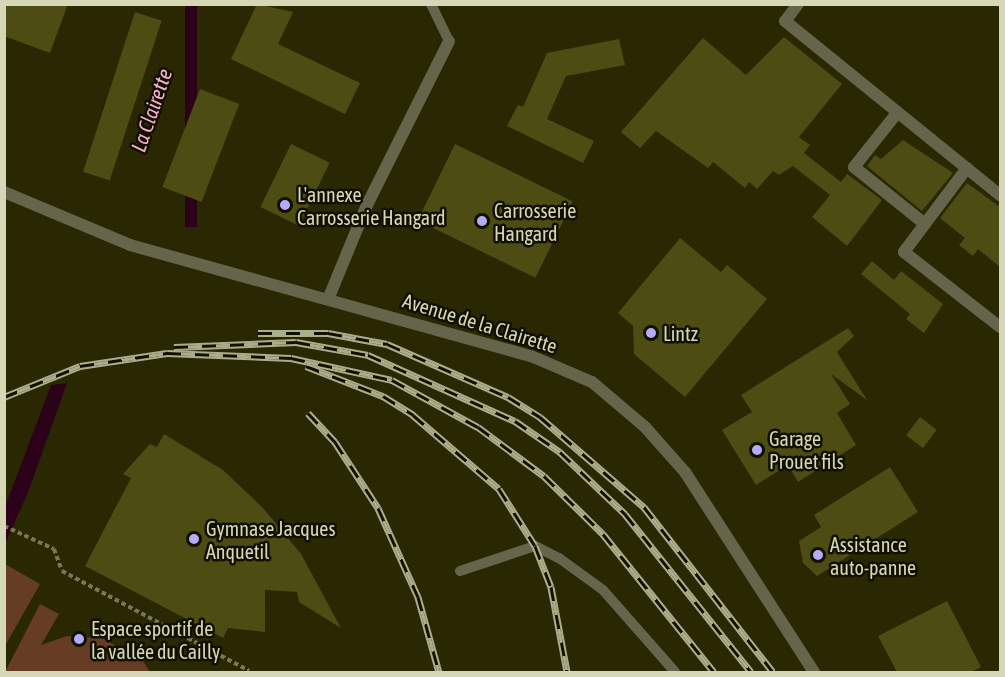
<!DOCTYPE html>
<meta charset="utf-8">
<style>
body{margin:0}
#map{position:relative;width:1005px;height:677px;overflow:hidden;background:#292803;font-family:"Asap Condensed",sans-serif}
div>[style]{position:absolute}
.green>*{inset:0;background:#663c25}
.water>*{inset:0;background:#2c021b;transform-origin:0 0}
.building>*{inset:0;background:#4d4c13;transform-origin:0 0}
.path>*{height:4px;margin-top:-2px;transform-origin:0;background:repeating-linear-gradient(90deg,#787855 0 4.5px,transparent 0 7.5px)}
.lane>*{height:10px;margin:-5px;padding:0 5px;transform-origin:5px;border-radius:5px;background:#65654b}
.street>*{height:12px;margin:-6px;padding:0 6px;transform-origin:6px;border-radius:6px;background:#65654b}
.rail>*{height:7px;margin-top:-3.5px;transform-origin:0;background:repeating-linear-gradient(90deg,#111000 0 14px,#acad8b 0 28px);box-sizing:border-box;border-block:2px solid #acad8b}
.dots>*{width:16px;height:16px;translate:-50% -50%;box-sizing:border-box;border:3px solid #111000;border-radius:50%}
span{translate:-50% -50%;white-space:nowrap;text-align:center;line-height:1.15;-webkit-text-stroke:5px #111000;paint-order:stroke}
.poi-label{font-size:20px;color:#d6d7b6}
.left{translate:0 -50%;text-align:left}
.street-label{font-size:20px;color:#d6d7b6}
.water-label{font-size:21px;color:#faaed4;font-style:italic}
.frame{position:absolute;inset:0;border:6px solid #d6d7b6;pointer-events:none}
</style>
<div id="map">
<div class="green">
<div style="clip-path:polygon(5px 564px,40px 584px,5px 646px)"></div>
<div style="clip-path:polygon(40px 604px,59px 614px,41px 645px,67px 636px,102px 638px,143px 661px,150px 672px,5px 672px)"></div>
</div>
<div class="water">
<div style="left:185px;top:5px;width:12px;height:222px"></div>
<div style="clip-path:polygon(67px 383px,29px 490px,5px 544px,5px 507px,51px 385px)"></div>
</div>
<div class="building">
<div style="clip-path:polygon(4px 4px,68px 4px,50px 53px,4px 36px)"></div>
<div style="clip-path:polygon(257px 4px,293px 12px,278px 44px,360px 83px,345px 114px,231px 59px)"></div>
<div style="left:135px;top:12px;width:28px;height:168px;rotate:18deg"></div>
<div style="clip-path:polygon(784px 37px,842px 84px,799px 137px,810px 145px,804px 153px,841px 182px,847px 174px,882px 200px,847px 246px,812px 217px,830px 195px,793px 166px,779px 175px,773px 171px,757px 189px,749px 182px,745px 188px,713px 162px,708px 168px,656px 131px,640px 148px,621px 132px,703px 38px,746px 75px)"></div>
<div style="clip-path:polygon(619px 39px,625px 65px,566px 76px,547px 119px,594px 141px,583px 163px,507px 126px,518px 105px,523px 107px,547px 53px)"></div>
<div style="left:200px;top:89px;width:42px;height:105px;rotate:21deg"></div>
<div style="clip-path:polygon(903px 140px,953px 173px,922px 211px,867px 166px,875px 155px,881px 159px)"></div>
<div style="left:291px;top:144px;width:43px;height:70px;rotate:26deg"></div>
<div style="left:455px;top:144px;width:131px;height:85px;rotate:26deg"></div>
<div style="clip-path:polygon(967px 183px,1000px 207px,1000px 267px,978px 249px,973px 256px,959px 245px,965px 238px,940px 218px)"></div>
<div style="clip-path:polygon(680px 238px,721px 272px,727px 265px,767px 299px,685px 397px,634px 354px,633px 326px,618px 313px)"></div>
<div style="clip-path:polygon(872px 261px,894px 280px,901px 271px,943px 304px,924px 333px,906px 319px,910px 314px,861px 274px)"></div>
<div style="clip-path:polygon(848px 328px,854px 336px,837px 352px,867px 400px,831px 374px,850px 404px,837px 413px,856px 445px,798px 482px,788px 465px,756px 485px,722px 430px,752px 412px,741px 395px)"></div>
<div style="left:920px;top:417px;width:21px;height:23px;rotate:37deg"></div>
<div style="clip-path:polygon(164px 434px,223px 470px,263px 508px,301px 554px,341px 628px,299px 602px,297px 592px,265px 590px,265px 632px,228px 628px,223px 638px,85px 566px,131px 478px,123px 474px,150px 444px,157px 447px)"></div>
<div style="clip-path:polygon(890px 467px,918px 512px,817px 576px,803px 563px,799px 541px,821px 527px,814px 515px)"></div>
<div style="clip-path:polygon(947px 601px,981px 667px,971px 672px,897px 672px,878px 636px)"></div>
</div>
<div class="path">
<div style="left:4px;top:526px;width:55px;rotate:24.7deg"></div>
<div style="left:54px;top:549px;width:23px;rotate:70deg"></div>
<div style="left:62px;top:571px;width:212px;rotate:28.1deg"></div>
</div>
<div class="lane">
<div style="left:431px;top:4px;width:41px;rotate:64.1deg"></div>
<div style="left:460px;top:571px;width:79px;rotate:-18.4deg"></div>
<div style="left:535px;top:546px;width:27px;rotate:27deg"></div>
<div style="left:559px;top:558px;width:54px;rotate:36deg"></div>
<div style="left:603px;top:590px;width:109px;rotate:48.7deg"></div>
</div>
<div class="street">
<div style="left:798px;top:4px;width:21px;rotate:127deg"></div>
<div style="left:785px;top:21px;width:277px;rotate:39deg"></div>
<div style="left:897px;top:113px;width:69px;rotate:128.5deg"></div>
<div style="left:854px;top:167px;width:91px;rotate:38.8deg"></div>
<div style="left:967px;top:168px;width:105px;rotate:126.9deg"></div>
<div style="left:904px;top:252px;width:122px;rotate:38deg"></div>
<div style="left:4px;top:192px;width:137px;rotate:22.8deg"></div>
<div style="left:130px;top:245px;width:416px;rotate:15.5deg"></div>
<div style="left:531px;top:356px;width:66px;rotate:23.1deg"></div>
<div style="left:592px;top:382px;width:70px;rotate:40.3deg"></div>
<div style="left:645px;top:427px;width:60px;rotate:48.4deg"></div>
<div style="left:685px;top:472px;width:238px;rotate:57.2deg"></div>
<div style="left:329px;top:297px;width:100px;rotate:-67.6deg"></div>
<div style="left:367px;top:205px;width:183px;rotate:-63.4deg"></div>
</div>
<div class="rail">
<div style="left:258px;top:333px;width:70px"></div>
<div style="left:328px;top:333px;width:60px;rotate:10.6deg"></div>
<div style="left:387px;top:344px;width:132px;rotate:23.7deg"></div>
<div style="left:508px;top:397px;width:38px;rotate:32deg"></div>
<div style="left:540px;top:417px;width:138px;rotate:40.9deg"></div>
<div style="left:644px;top:507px;width:209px;rotate:52deg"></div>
<div style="left:174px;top:347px;width:122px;rotate:-2.3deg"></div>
<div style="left:296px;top:342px;width:73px;rotate:10.2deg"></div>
<div style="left:368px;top:355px;width:161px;rotate:24.2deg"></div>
<div style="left:515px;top:421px;width:55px;rotate:34.6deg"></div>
<div style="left:560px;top:452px;width:90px;rotate:43.6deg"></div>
<div style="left:625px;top:514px;width:202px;rotate:51.4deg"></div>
<div style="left:306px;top:366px;width:83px;rotate:21.3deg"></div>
<div style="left:383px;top:396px;width:36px;rotate:32deg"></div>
<div style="left:413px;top:415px;width:113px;rotate:40.7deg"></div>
<div style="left:499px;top:489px;width:67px;rotate:57.7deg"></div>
<div style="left:535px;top:546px;width:44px;rotate:68.7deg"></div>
<div style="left:551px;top:587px;width:86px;rotate:79.3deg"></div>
<div style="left:4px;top:397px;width:82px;rotate:-22.2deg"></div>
<div style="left:80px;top:366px;width:88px;rotate:-8.5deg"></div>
<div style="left:167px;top:353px;width:124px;rotate:2.3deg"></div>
<div style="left:291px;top:358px;width:103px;rotate:12.3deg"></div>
<div style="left:392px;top:380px;width:98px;rotate:28.7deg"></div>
<div style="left:478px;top:427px;width:82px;rotate:36.6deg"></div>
<div style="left:544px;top:476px;width:83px;rotate:44.5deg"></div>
<div style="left:603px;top:534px;width:177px;rotate:51.2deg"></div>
<div style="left:308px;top:413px;width:40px;rotate:47deg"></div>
<div style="left:335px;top:442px;width:79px;rotate:56.9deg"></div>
<div style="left:378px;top:508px;width:98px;rotate:65.8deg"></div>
<div style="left:418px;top:597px;width:78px;rotate:74.4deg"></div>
</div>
<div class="dots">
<div style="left:285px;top:205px;background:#b4acf9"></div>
<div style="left:482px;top:221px;background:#b4acf9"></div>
<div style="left:651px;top:333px;background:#b4acf9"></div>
<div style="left:757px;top:450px;background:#b4acf9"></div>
<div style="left:194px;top:539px;background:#b4acf9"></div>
<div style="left:818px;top:555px;background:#b4acf9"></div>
<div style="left:79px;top:639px;background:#b4acf9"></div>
</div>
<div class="poi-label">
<span class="left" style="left:297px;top:206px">L'annexe<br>Carrosserie Hangard</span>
<span class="left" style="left:494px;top:222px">Carrosserie<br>Hangard</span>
<span class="left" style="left:663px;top:333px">Lintz</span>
<span class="left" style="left:769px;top:450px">Garage<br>Prouet fils</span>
<span class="left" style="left:206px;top:540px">Gymnase Jacques<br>Anquetil</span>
<span class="left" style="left:830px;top:556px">Assistance<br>auto-panne</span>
<span class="left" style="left:91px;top:640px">Espace sportif de<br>la vallée du Cailly</span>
</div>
<div class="street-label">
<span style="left:480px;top:323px;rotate:17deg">Avenue de la Clairette</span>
</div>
<div class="water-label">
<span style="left:151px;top:110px;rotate:-71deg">La Clairette</span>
</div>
<div class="frame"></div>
</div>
